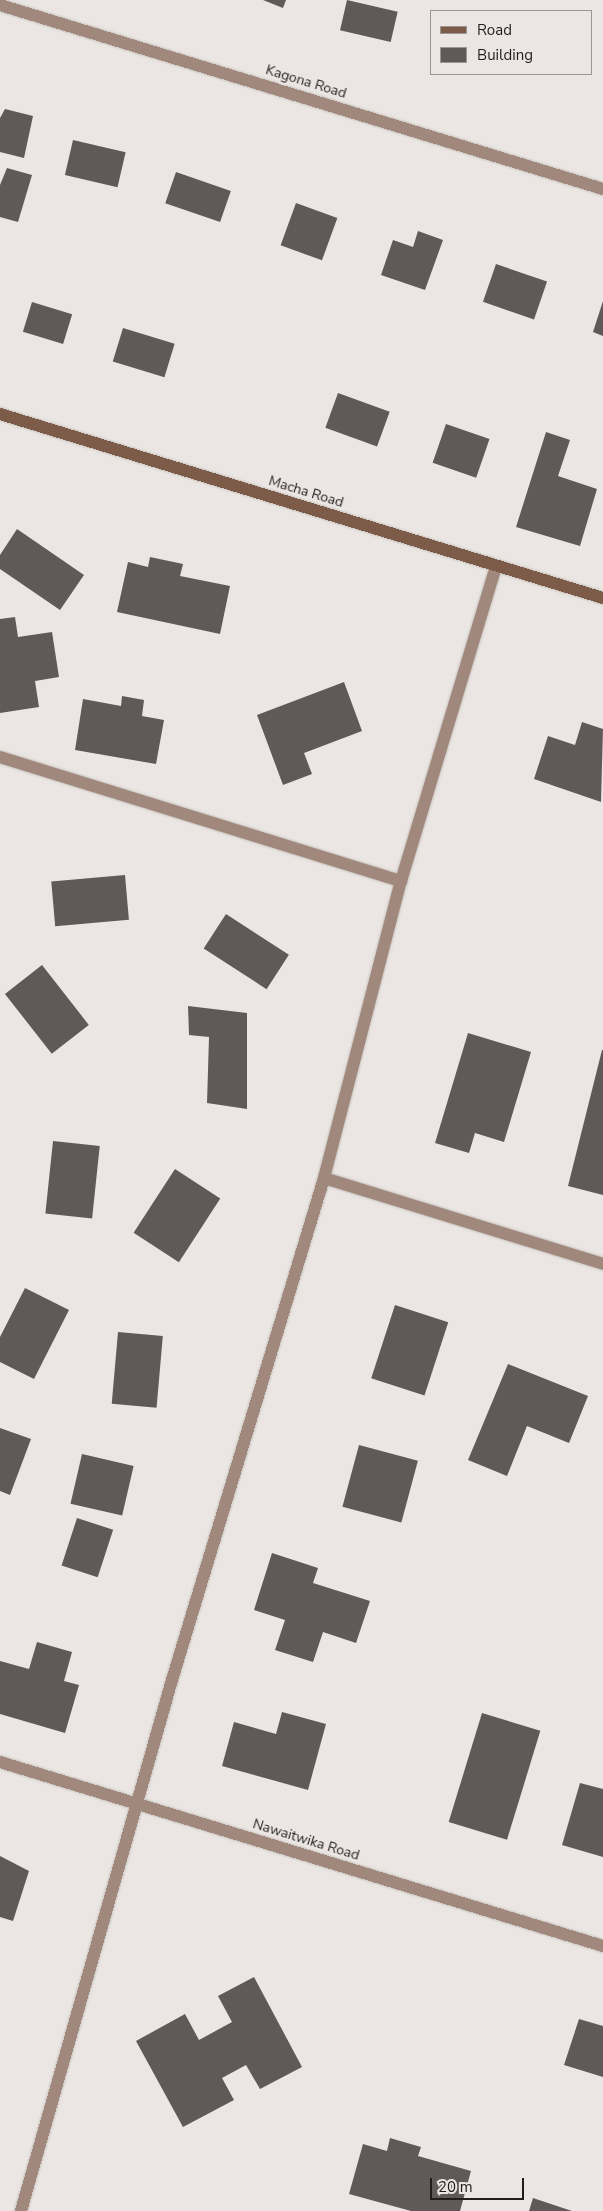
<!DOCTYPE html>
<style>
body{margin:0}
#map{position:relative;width:603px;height:2211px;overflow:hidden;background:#ebe6e3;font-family:"Nunito Sans",sans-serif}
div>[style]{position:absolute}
.building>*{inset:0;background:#5f5a58;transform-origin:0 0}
.roads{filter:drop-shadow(0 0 1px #c6c2bf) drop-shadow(0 0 1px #c6c2bf)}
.street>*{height:12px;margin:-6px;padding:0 6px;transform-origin:6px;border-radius:6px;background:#a1887c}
.secondary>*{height:12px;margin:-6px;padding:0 6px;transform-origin:6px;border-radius:6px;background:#7d5b49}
span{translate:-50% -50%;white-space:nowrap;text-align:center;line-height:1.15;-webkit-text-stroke:5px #ebe6e3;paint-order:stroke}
.street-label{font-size:14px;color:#201e1d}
.legend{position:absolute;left:430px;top:10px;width:162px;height:65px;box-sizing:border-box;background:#ebe6e3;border:1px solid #9a9694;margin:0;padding:6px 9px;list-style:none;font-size:15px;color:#201e1d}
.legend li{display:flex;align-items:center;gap:10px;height:25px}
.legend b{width:25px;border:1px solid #9a9694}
.scale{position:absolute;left:430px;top:2178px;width:94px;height:22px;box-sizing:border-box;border:2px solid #201e1d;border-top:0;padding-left:6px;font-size:15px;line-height:18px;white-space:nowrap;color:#201e1d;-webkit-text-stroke:4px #ebe6e3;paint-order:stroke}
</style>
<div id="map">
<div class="building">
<div style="clip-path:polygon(263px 0,286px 0,283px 8px)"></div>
<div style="left:347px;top:0;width:52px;height:31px;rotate:13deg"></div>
<div style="clip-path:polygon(5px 109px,33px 116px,24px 158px,0 152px,0 118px)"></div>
<div style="left:73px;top:140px;width:54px;height:36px;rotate:13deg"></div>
<div style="clip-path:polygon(7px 168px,32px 175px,18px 222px,0 217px,0 185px)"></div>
<div style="left:176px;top:172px;width:58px;height:33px;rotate:19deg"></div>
<div style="left:296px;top:203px;width:44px;height:45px;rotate:20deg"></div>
<div style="clip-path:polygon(418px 231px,443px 240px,425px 290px,381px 275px,393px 240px,413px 247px)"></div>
<div style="left:496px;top:264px;width:54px;height:40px;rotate:19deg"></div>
<div style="clip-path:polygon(603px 301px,603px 336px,593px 332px)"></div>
<div style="left:32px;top:302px;width:42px;height:31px;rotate:17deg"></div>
<div style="left:123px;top:328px;width:54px;height:35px;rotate:17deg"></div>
<div style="left:338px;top:393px;width:55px;height:37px;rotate:20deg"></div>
<div style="left:446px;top:424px;width:46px;height:41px;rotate:19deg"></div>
<div style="clip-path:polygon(546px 432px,570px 440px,558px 476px,597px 489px,580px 546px,516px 527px)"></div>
<div style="clip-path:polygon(17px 529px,84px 575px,60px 610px,0 569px,0 555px)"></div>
<div style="clip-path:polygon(150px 557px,183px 564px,180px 576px,230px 586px,220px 634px,117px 612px,128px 562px,148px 567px)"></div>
<div style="clip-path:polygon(15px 617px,18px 637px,52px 632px,59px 677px,35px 681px,39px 707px,0 713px,0 619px)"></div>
<div style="clip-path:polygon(344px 682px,362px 731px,304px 753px,312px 774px,283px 785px,257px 715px)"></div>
<div style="clip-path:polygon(122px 696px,144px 700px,142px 716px,164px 720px,156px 764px,75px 750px,83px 699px,121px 706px)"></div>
<div style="clip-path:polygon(582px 722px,603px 729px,601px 802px,534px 779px,548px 736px,575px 745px)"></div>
<div style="left:125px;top:875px;width:45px;height:74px;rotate:85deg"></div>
<div style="left:226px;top:914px;width:75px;height:41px;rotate:33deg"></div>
<div style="left:42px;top:965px;width:76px;height:47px;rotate:52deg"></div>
<div style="clip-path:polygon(188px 1006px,247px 1013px,247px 1109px,207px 1103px,209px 1037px,189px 1035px)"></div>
<div style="clip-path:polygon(468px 1033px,531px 1052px,504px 1142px,475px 1133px,469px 1153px,435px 1143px)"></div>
<div style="clip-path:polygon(602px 1050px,603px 1050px,603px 1195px,568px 1186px)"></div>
<div style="left:53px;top:1141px;width:47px;height:73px;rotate:6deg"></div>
<div style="left:175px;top:1169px;width:54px;height:76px;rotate:33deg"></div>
<div style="clip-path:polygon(25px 1288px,69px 1310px,34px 1379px,0 1362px,0 1337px)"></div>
<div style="left:395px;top:1305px;width:56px;height:77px;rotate:18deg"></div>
<div style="left:118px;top:1332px;width:45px;height:72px;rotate:5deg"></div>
<div style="clip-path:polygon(508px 1364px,588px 1396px,569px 1443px,527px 1426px,507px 1476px,468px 1460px)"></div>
<div style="clip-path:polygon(0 1428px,31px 1439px,10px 1495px,0 1491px)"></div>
<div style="left:359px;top:1445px;width:61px;height:64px;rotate:15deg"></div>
<div style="left:82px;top:1454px;width:53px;height:51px;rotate:13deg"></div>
<div style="left:77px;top:1518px;width:38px;height:50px;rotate:18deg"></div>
<div style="clip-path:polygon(272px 1553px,318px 1568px,313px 1583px,370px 1601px,356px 1643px,323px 1632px,313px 1662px,275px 1650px,285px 1620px,254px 1610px)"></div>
<div style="clip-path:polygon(37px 1642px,72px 1652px,64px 1681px,79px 1685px,65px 1733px,0 1714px,0 1661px,29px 1669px)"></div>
<div style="clip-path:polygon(282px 1712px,326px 1724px,308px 1790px,222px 1766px,234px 1722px,276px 1734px)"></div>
<div style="left:482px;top:1713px;width:61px;height:114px;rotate:17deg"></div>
<div style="clip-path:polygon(580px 1783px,603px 1789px,603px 1857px,562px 1845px)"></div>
<div style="clip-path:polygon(0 1856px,29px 1871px,13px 1921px,0 1917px)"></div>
<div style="clip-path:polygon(254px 1977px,302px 2067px,260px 2089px,246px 2065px,222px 2078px,234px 2100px,183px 2127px,136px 2041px,185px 2014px,199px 2040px,232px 2022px,218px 1996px)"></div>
<div style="clip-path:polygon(579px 2019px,603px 2026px,603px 2077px,564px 2065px)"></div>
<div style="clip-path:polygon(390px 2138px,421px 2147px,418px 2156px,471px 2171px,460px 2211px,411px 2211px,349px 2194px,363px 2144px,387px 2151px)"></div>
<div style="clip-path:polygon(533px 2198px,572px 2211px,529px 2211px)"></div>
</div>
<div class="roads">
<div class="street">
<div style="left:0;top:5px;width:630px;rotate:16.97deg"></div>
<div style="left:0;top:757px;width:420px;rotate:17.2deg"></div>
<div style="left:324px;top:1178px;width:292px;rotate:17.1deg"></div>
<div style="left:0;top:1762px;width:630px;rotate:16.97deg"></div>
<div style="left:21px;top:2211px;width:552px;rotate:-74.13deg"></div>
<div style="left:172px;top:1680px;width:525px;rotate:-73.15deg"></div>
<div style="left:324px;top:1178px;width:307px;rotate:-75.5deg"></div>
<div style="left:401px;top:881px;width:329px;rotate:-73.2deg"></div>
</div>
<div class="secondary">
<div style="left:0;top:414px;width:630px;rotate:16.97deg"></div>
</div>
</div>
<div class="street-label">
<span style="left:306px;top:82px;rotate:17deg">Kagona Road</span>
<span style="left:306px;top:492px;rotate:17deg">Macha Road</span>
<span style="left:306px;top:1840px;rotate:17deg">Nawaitwika Road</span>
</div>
<ul class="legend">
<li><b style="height:6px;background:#7d5b49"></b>Road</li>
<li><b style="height:14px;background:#5f5a58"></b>Building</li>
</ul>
<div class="scale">20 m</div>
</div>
